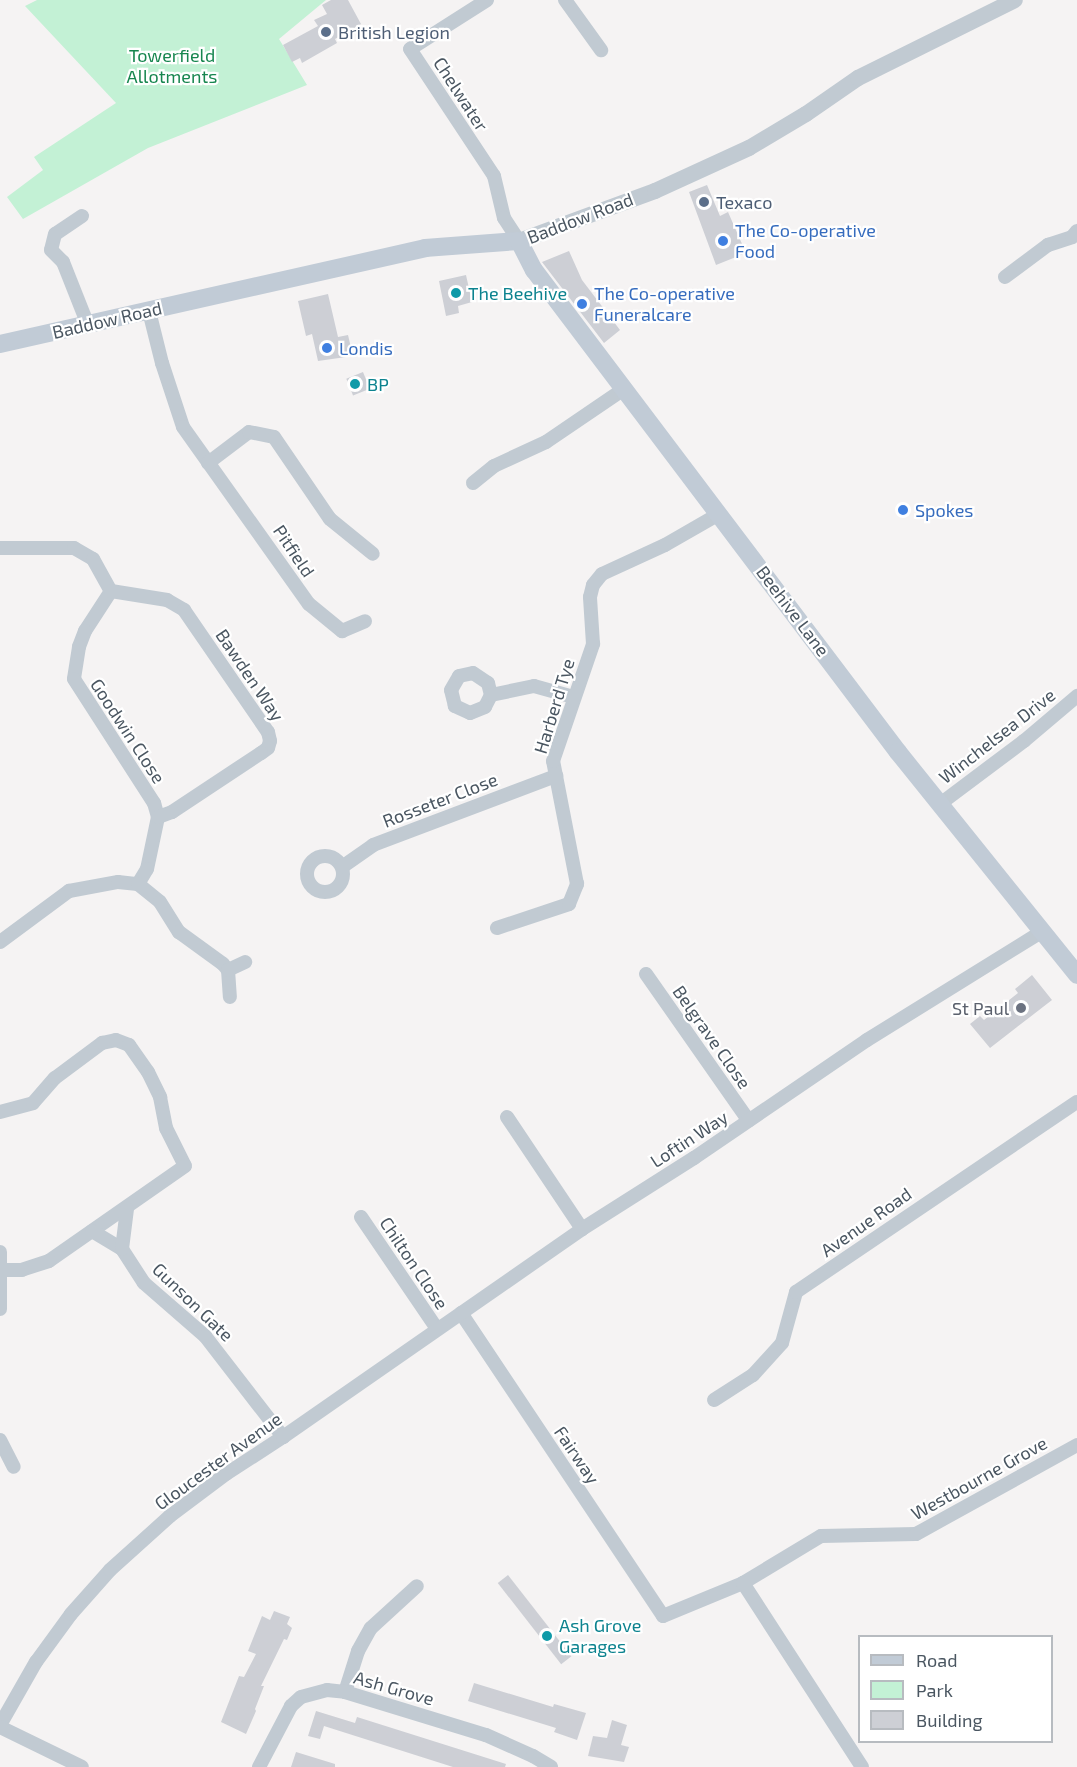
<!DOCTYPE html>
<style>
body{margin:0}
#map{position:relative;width:1077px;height:1767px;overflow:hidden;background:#f5f3f3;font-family:"Exo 2",sans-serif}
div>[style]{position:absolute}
.green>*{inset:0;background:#c3f1d5}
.building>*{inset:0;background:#cdcfd5;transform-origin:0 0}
.minor>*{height:14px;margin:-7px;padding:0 7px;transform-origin:7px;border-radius:7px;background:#c1cad2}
.minor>.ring{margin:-7px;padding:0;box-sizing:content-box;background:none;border:14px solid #c1cad2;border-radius:50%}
.tertiary>*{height:16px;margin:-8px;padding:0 8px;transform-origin:8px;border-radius:8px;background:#c1cad2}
.secondary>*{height:18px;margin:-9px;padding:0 9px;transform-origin:9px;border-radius:9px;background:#c1cbd6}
.dots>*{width:16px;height:16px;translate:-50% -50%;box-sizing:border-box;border:3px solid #fff;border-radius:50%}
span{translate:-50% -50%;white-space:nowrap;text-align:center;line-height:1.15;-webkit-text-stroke:4.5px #fff;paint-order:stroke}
.service-label{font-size:18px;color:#4e5e75}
.left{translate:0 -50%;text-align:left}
.park-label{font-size:18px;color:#17864f}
.street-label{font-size:18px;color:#4a5661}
.shop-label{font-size:18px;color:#366cbe}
.culture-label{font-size:18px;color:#0d838f}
.worship-label{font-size:18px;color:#5b616d}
.right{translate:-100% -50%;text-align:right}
.legend{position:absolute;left:858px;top:1635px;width:195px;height:108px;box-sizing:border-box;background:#fff;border:2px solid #b7bbc0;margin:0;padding:8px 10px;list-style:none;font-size:18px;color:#4a5661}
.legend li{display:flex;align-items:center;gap:12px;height:30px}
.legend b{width:30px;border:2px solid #b7bbc0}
</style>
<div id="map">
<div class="green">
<div style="clip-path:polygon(37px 0,326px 0,279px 39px,307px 85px,148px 148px,23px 219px,7px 197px,43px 170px,34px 157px,116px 103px,25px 6px)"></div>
</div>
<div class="building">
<div style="clip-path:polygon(331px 0,348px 0,361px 24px,335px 39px,337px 43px,302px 63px,300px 58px,292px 62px,283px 45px,318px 26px,314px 20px,327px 14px,322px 5px)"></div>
<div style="clip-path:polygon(707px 185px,720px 216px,728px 212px,746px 253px,716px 265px,689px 192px)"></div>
<div style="clip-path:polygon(569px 251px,582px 280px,620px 330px,604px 343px,542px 262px)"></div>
<div style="clip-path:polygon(466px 275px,472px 302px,458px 306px,459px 313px,446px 316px,439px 281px)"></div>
<div style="clip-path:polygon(328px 294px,338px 337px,348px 335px,353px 356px,318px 361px,312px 334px,306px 336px,298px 301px)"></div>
<div style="left:363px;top:372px;width:18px;height:18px;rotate:68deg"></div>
<div style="clip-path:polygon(1032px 975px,1052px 1000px,990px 1048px,970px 1024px,980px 1016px,984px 1020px,1018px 993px,1015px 989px)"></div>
<div style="left:508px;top:1575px;width:103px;height:13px;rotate:52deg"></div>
<div style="clip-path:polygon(274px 1611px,290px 1617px,287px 1624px,292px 1628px,287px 1640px,284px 1639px,261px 1686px,264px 1686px,255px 1709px,256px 1711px,246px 1734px,221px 1722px,239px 1676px,244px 1677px,256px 1654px,248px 1651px,262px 1616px,270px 1620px)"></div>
<div style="clip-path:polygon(474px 1683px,553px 1707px,554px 1704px,586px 1713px,577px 1740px,554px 1732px,556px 1728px,468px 1701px)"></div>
<div style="clip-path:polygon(316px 1711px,355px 1723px,357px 1717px,506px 1764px,505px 1767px,453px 1767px,324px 1726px,320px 1739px,308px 1736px)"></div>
<div style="clip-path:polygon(612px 1720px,627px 1725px,621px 1745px,629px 1747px,624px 1762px,588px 1756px,593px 1736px,607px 1738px)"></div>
<div style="clip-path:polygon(296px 1752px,335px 1764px,335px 1767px,291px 1767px)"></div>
</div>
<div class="minor">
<div style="left:487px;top:0;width:91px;rotate:147.5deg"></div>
<div style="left:410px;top:49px;width:152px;rotate:56.5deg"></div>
<div style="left:494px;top:176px;width:43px;rotate:76.6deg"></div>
<div style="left:504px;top:218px;width:27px;rotate:57deg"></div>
<div style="left:565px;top:0;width:62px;rotate:54.2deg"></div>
<div style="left:82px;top:216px;width:32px;rotate:146deg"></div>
<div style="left:55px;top:234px;width:16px;rotate:104deg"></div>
<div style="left:51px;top:250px;width:17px;rotate:45deg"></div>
<div style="left:63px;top:262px;width:68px;rotate:68.4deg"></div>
<div style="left:1005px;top:277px;width:54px;rotate:-36.7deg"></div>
<div style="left:1048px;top:245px;width:25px;rotate:-18deg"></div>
<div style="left:1072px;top:237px;width:8px;rotate:-50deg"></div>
<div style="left:149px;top:311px;width:54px;rotate:76deg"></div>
<div style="left:162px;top:363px;width:67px;rotate:71.8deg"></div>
<div style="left:183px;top:427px;width:217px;rotate:54.6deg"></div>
<div style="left:309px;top:604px;width:43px;rotate:39.3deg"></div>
<div style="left:342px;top:631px;width:25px;rotate:-23deg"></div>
<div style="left:208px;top:463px;width:51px;rotate:-37.1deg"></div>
<div style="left:249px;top:432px;width:25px;rotate:11deg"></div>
<div style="left:274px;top:437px;width:99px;rotate:55.7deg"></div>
<div style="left:330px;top:519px;width:55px;rotate:39.1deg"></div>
<div style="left:473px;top:483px;width:27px;rotate:-39deg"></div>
<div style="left:494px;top:466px;width:57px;rotate:-24.8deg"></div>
<div style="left:546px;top:442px;width:94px;rotate:-34.2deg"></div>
<div style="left:0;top:548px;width:74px"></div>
<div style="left:74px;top:548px;width:22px;rotate:30deg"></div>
<div style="left:93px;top:559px;width:37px;rotate:61deg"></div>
<div style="left:111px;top:591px;width:48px;rotate:123deg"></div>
<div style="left:85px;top:631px;width:17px;rotate:111deg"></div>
<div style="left:79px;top:647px;width:32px;rotate:99deg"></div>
<div style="left:74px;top:679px;width:148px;rotate:57.2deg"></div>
<div style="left:154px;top:803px;width:15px;rotate:74deg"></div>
<div style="left:158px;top:817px;width:53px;rotate:101.9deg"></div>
<div style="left:147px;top:869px;width:17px;rotate:121deg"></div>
<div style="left:111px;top:591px;width:57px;rotate:9.1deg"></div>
<div style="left:167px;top:600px;width:20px;rotate:30deg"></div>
<div style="left:184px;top:610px;width:148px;rotate:55.5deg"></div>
<div style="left:268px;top:732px;width:9px;rotate:77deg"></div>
<div style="left:270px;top:741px;width:7px;rotate:106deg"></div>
<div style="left:268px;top:748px;width:9px;rotate:144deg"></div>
<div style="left:261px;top:753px;width:107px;rotate:146.5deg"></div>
<div style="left:172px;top:812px;width:15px;rotate:160deg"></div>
<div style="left:491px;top:695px;width:13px;rotate:117deg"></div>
<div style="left:485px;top:707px;width:16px;rotate:158deg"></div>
<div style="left:470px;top:713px;width:17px;rotate:-155deg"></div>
<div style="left:455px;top:706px;width:16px;rotate:-104deg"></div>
<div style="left:451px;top:690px;width:16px;rotate:-60deg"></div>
<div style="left:459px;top:676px;width:14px;rotate:-12deg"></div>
<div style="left:473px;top:673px;width:18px;rotate:34deg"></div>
<div style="left:488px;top:683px;width:12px;rotate:76deg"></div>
<div style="left:491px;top:695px;width:44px;rotate:-11.8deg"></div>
<div style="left:534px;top:686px;width:41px;rotate:15.4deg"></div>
<div style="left:940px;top:804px;width:105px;rotate:-36.9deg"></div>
<div style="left:1024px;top:741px;width:70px;rotate:-40.3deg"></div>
<div class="ring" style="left:307px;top:856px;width:22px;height:22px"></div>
<div style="left:342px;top:867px;width:38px;rotate:-35deg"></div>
<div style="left:373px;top:845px;width:196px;rotate:-20.7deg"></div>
<div style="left:497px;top:928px;width:76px;rotate:-18.4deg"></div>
<div style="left:569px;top:904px;width:22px;rotate:-68deg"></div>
<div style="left:577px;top:884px;width:125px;rotate:-101deg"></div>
<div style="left:553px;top:761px;width:124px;rotate:-71.1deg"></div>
<div style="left:593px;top:644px;width:47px;rotate:-93.7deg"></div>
<div style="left:590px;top:597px;width:12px;rotate:-76deg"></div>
<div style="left:593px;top:585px;width:14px;rotate:-51deg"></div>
<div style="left:602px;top:574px;width:69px;rotate:-24.7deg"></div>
<div style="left:665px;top:545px;width:62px;rotate:-29.9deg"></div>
<div style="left:0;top:942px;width:86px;rotate:-36.5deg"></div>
<div style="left:69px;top:891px;width:50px;rotate:-10.4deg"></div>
<div style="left:118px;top:882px;width:20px;rotate:6deg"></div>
<div style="left:138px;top:884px;width:28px;rotate:39deg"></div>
<div style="left:160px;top:902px;width:36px;rotate:58deg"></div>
<div style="left:179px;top:932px;width:54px;rotate:36deg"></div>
<div style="left:223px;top:964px;width:8px;rotate:50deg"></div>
<div style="left:228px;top:970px;width:27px;rotate:86deg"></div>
<div style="left:228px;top:970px;width:19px;rotate:-25deg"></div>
<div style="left:646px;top:974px;width:179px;rotate:55deg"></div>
<div style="left:0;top:1112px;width:34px;rotate:-15deg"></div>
<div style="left:33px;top:1103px;width:33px;rotate:-49deg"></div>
<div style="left:55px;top:1078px;width:59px;rotate:-36.7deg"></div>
<div style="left:102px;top:1043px;width:14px;rotate:-12deg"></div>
<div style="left:116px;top:1040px;width:14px;rotate:21deg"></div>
<div style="left:129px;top:1045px;width:33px;rotate:55deg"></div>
<div style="left:148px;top:1072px;width:28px;rotate:64deg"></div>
<div style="left:160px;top:1097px;width:32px;rotate:79deg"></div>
<div style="left:166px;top:1128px;width:42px;rotate:63.4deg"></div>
<div style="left:185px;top:1166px;width:166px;rotate:145.1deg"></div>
<div style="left:49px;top:1261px;width:28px;rotate:162deg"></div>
<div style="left:22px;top:1270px;width:20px;rotate:180deg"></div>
<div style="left:507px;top:1117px;width:135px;rotate:56.2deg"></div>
<div style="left:361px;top:1217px;width:135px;rotate:55.8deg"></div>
<div style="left:92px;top:1231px;width:35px;rotate:31deg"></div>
<div style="left:122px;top:1249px;width:40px;rotate:57.1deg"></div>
<div style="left:144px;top:1283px;width:81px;rotate:41deg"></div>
<div style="left:205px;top:1336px;width:128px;rotate:52.3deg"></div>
<div style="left:122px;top:1249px;width:40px;rotate:-82.9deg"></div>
<div style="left:0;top:1252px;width:57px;rotate:90deg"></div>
<div style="left:461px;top:1313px;width:364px;rotate:56.3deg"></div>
<div style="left:663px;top:1616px;width:87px;rotate:-22.4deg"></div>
<div style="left:743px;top:1583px;width:91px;rotate:-31.1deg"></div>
<div style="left:821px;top:1536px;width:95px;rotate:-1.2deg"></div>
<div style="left:916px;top:1534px;width:184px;rotate:-28.9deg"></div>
<div style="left:714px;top:1400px;width:46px;rotate:-32.7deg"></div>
<div style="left:753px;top:1375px;width:43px;rotate:-47.8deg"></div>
<div style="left:782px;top:1343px;width:53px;rotate:-74.6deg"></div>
<div style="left:796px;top:1292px;width:339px;rotate:-34.1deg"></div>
<div style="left:0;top:1440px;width:30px;rotate:63deg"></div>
<div style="left:743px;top:1583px;width:219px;rotate:57.1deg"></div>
<div style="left:345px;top:1692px;width:43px;rotate:-72.4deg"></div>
<div style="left:358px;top:1651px;width:26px;rotate:-61deg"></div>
<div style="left:371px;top:1628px;width:62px;rotate:-42.4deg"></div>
<div style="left:0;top:1725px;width:73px;rotate:-60.3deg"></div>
<div style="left:36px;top:1662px;width:59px;rotate:-53.9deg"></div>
<div style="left:71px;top:1614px;width:59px;rotate:-48.4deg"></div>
<div style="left:110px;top:1570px;width:81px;rotate:-42deg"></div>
<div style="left:170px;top:1516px;width:70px;rotate:-36.9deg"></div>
<div style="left:226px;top:1474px;width:68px;rotate:-33deg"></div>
<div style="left:283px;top:1437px;width:364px;rotate:-34.8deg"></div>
<div style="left:582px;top:1229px;width:133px;rotate:-32.4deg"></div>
<div style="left:694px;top:1158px;width:209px;rotate:-34.3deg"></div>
<div style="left:867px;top:1040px;width:205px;rotate:-31.8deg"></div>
<div style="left:0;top:1727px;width:91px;rotate:26deg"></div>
<div style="left:259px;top:1767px;width:69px;rotate:-62.3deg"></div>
<div style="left:291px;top:1706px;width:13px;rotate:-42deg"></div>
<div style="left:301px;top:1697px;width:27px;rotate:-15deg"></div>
<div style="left:327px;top:1690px;width:18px;rotate:6deg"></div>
<div style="left:345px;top:1692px;width:147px;rotate:17deg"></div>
<div style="left:486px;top:1735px;width:51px;rotate:24.1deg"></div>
<div style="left:533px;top:1756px;width:21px;rotate:31deg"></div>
</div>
<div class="tertiary">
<div style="left:519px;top:241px;width:145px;rotate:-20.2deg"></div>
<div style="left:655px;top:191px;width:103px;rotate:-24.6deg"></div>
<div style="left:749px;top:148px;width:66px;rotate:-30.8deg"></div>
<div style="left:806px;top:114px;width:63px;rotate:-34.7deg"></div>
<div style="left:858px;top:78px;width:175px;rotate:-26.4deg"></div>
</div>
<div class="secondary">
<div style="left:0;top:344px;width:436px;rotate:-12.7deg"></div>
<div style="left:425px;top:248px;width:94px;rotate:-4.3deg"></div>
<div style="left:519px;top:241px;width:33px;rotate:63deg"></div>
<div style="left:534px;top:270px;width:604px;rotate:52.94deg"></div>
<div style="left:898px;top:752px;width:286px;rotate:51.2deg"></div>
</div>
<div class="dots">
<div style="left:326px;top:32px;background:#5c6f8a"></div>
<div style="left:704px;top:202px;background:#5c6f8a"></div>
<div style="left:723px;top:241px;background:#3f7fe0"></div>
<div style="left:456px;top:293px;background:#0f9aa8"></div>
<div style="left:582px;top:304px;background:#3f7fe0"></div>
<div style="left:327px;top:348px;background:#3f7fe0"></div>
<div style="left:355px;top:384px;background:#0f9aa8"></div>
<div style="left:903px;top:510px;background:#3f7fe0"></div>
<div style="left:1021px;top:1008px;background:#6b7280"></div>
<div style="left:547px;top:1636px;background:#0f9aa8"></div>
</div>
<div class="service-label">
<span class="left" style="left:338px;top:32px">British Legion</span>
<span class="left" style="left:716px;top:202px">Texaco</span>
</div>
<div class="park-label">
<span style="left:172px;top:66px">Towerfield<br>Allotments</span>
</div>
<div class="street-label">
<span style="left:461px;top:94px;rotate:57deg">Chelwater</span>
<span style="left:580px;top:218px;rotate:-21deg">Baddow Road</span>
<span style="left:107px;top:320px;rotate:-13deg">Baddow Road</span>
<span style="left:294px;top:551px;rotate:56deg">Pitfield</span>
<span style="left:793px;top:611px;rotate:53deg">Beehive Lane</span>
<span style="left:250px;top:675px;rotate:56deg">Bawden Way</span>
<span style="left:554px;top:706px;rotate:-73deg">Harberd Tye</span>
<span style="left:128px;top:731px;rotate:57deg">Goodwin Close</span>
<span style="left:997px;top:736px;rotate:-38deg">Winchelsea Drive</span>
<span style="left:440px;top:800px;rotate:-21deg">Rosseter Close</span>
<span style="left:712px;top:1037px;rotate:55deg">Belgrave Close</span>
<span style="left:689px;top:1139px;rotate:-33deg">Loftin Way</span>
<span style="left:866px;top:1222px;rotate:-35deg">Avenue Road</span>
<span style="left:414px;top:1263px;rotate:56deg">Chilton Close</span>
<span style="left:193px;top:1302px;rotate:44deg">Gunson Gate</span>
<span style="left:577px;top:1455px;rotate:56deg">Fairway</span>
<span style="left:218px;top:1461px;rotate:-36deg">Gloucester Avenue</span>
<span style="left:979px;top:1478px;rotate:-29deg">Westbourne Grove</span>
<span style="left:394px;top:1688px;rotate:16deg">Ash Grove</span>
</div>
<div class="shop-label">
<span class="left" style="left:735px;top:241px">The Co-operative<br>Food</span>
<span class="left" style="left:594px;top:304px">The Co-operative<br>Funeralcare</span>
<span class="left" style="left:339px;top:348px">Londis</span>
<span class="left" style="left:915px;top:510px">Spokes</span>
</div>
<div class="culture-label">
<span class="left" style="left:468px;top:293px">The Beehive</span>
<span class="left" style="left:367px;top:384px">BP</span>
<span class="left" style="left:559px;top:1636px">Ash Grove<br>Garages</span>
</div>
<div class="worship-label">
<span class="right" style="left:1009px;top:1008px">St Paul</span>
</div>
<ul class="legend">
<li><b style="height:8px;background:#c1cbd6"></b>Road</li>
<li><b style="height:16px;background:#c3f1d5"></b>Park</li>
<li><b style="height:16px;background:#cdcfd5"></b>Building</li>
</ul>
</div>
